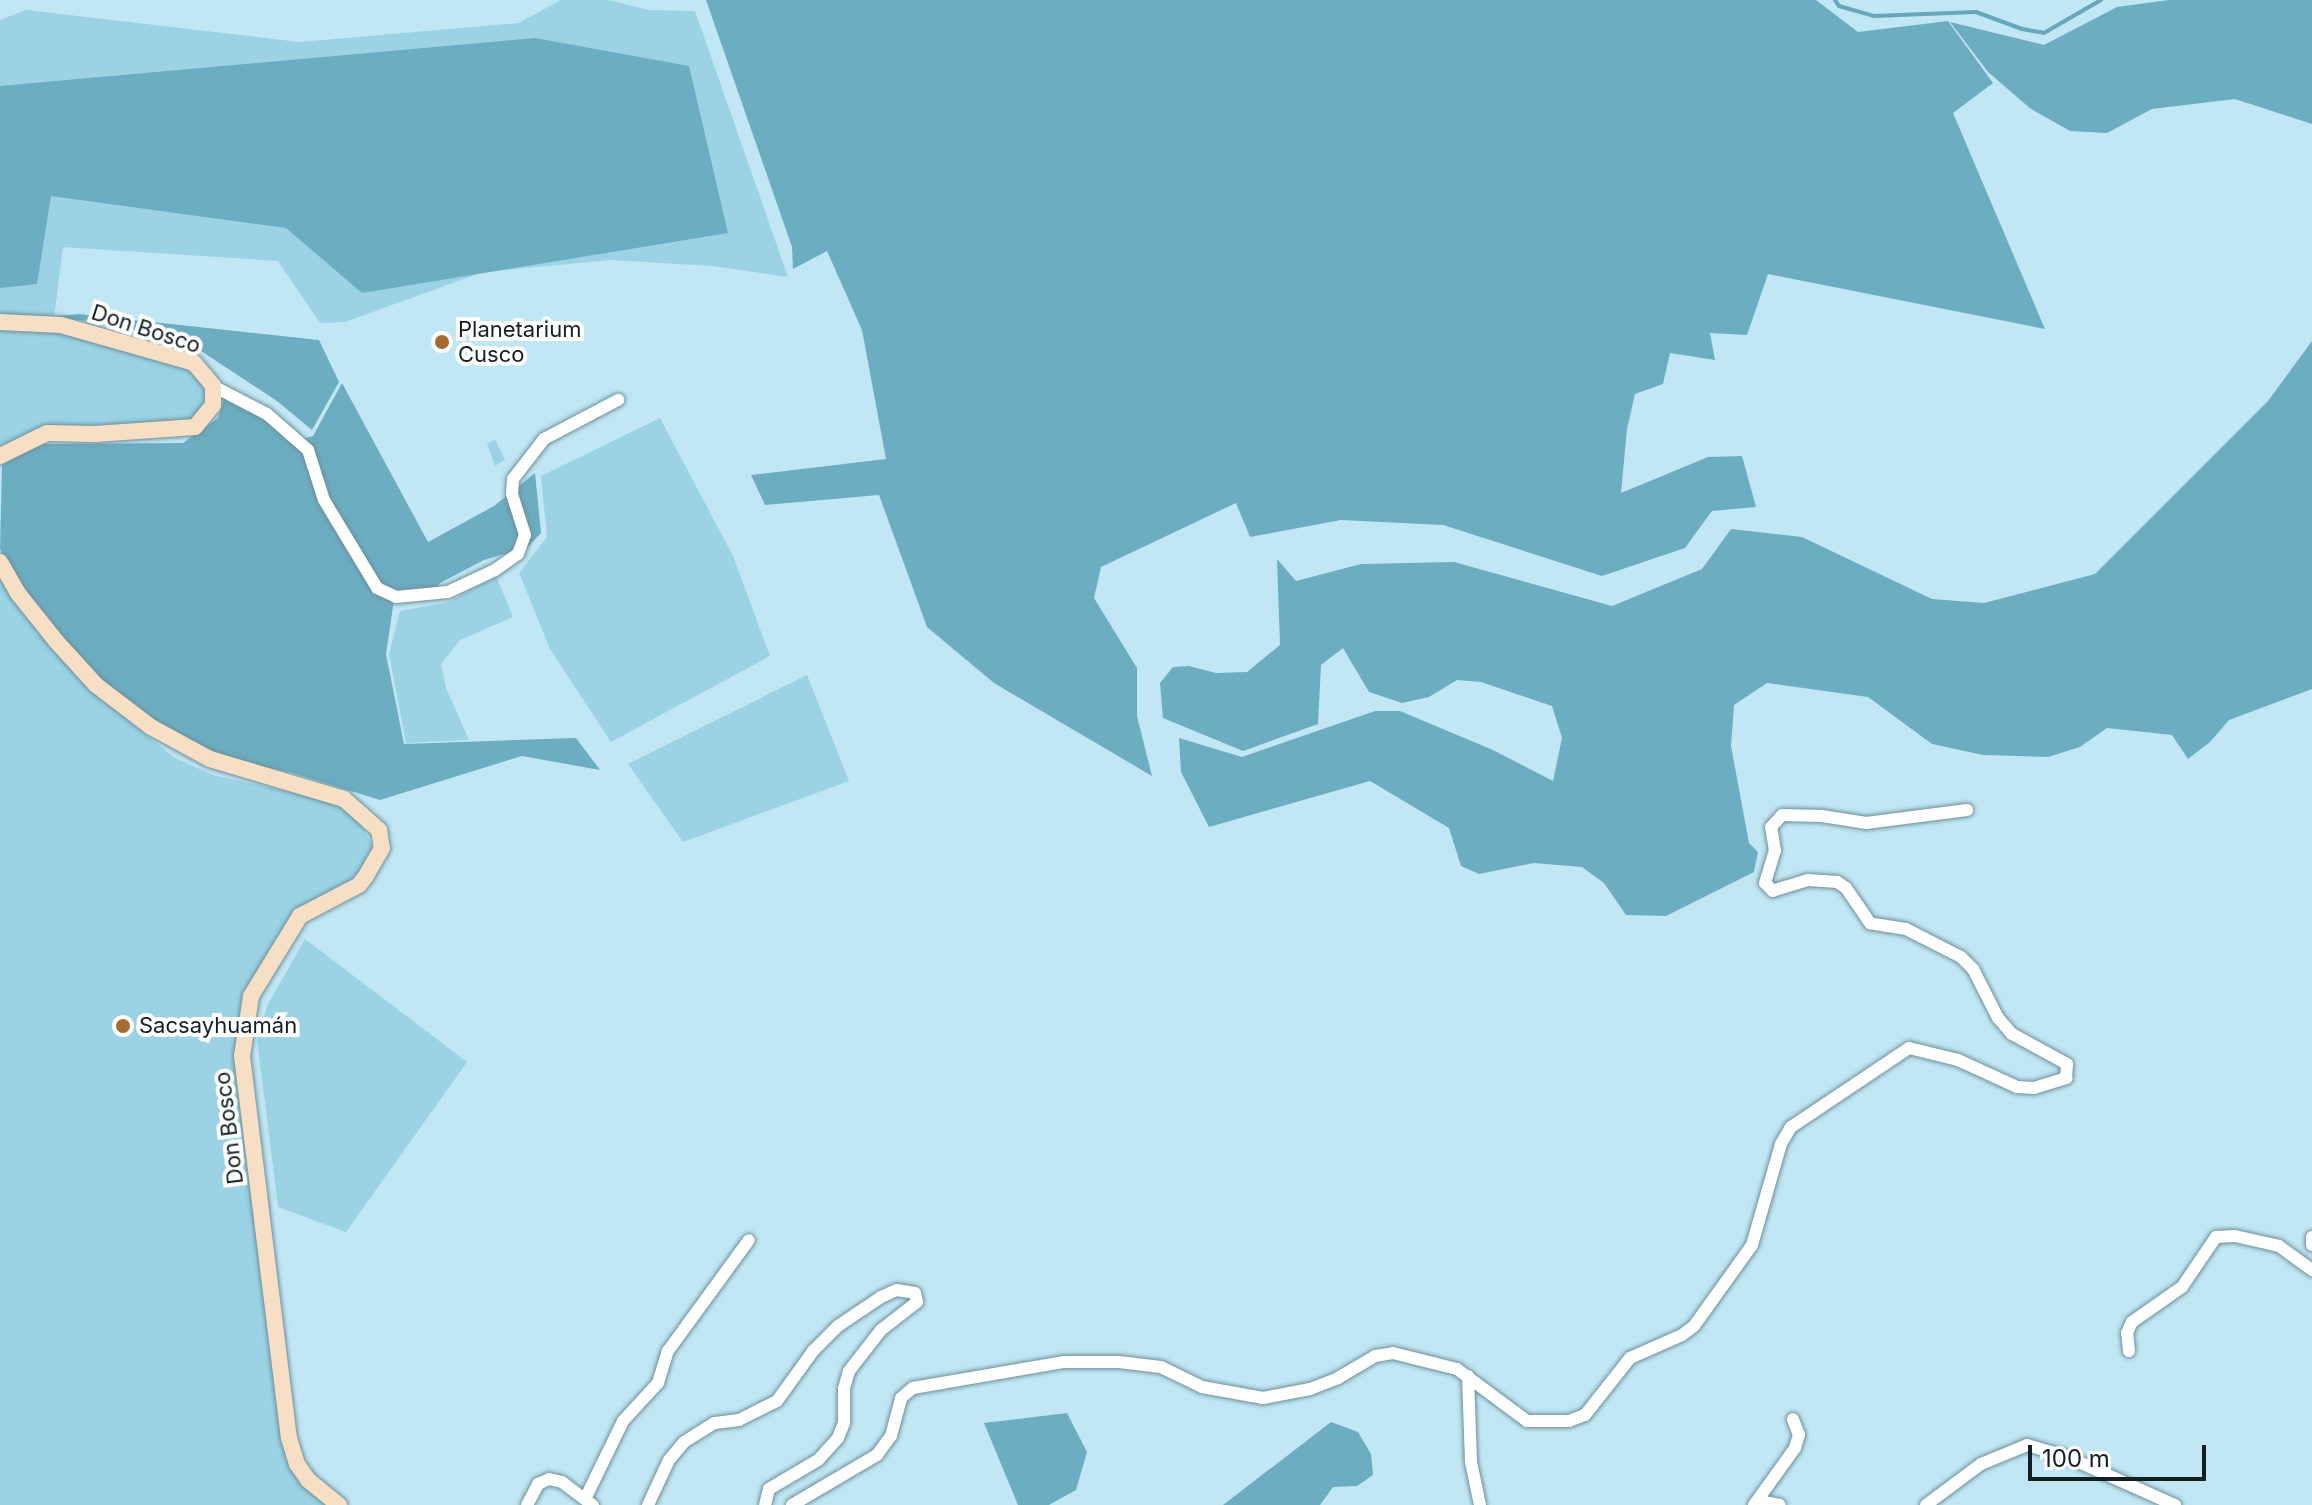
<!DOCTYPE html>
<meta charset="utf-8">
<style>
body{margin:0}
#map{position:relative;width:2312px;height:1505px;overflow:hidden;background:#c2e7f4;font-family:Inter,sans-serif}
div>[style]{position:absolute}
.green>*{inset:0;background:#9bd3e5}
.forest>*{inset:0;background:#6dadc1}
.stream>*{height:4px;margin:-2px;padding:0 2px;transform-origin:2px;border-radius:2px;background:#67a7ba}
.roads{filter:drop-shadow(0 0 2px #6d909b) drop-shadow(0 0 2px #6d909b)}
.street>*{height:12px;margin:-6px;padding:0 6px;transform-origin:6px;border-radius:6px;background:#fff}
.secondary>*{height:16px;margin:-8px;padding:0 8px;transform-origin:8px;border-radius:8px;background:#f7dfc6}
.dots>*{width:22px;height:22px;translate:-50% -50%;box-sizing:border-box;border:4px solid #fff;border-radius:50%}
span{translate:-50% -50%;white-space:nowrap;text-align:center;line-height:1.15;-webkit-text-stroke:8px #fff;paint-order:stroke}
.street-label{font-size:22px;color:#122024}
.poi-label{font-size:22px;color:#122024}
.left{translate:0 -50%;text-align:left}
.scale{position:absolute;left:2028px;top:1445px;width:178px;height:36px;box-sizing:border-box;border:4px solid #122024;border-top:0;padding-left:10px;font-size:24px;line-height:28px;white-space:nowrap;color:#122024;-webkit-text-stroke:6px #fff;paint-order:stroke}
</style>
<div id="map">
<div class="green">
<div style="clip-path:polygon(561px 0,608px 0,649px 10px,695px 11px,788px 277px,713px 266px,611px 260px,483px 272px,345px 322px,320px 323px,278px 261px,63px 247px,53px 327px,194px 363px,216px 396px,193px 424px,39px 431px,0 452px,0 20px,26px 10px,300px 42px,519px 23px)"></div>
<div style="clip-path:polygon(660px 418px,733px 556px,770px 656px,611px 742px,550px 649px,519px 573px,547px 537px,541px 476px)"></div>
<div style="clip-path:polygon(495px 439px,505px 460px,495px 466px,487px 444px)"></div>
<div style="clip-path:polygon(0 567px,21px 610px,90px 690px,175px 758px,213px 775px,340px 803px,362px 826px,375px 852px,337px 898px,287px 932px,250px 995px,241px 1057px,290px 1468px,327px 1505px,0 1505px)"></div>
<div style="clip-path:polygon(496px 576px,513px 617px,460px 640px,441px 664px,446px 688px,469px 740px,406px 743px,389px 654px,400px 611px,449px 602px)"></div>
<div style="clip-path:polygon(807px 675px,849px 781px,683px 842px,628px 764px)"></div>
<div style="clip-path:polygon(305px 939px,467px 1062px,346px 1232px,278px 1207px,257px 1040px,268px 1004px)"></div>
</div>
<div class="forest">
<div style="clip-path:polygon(706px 0,1816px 0,1858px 32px,1948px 21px,1993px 83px,1953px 113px,2045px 329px,1768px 274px,1747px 335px,1710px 333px,1715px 360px,1670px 353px,1663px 384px,1635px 394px,1627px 429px,1621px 493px,1708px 457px,1742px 456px,1756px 507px,1712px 511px,1685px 548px,1602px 576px,1443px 525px,1341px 520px,1250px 537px,1236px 503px,1101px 567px,1094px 598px,1137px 668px,1137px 716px,1152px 776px,994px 683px,927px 627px,879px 495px,765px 505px,751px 475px,886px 459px,862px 330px,827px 251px,793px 269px,792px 247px)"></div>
<div style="clip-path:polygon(2169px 0,2312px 0,2312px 124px,2235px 99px,2152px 109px,2107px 133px,2070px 131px,2031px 109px,1988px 72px,1950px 22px,2044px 45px,2117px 7px)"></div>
<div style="clip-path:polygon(535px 38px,689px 66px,728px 233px,362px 293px,286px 228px,51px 196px,37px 284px,0 288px,0 86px)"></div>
<div style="clip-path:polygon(79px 314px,319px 340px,339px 382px,312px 430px,277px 401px,195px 347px,110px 323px,47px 317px)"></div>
<div style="clip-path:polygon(2312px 341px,2312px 689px,2229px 720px,2210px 742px,2188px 759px,2172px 735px,2107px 728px,2080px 747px,2048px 757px,1983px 755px,1932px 744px,1868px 697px,1767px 683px,1734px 705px,1731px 746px,1749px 843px,1758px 852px,1754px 872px,1666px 916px,1626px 915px,1604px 883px,1582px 867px,1534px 863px,1479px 874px,1461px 866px,1449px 828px,1370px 781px,1209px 827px,1181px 772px,1179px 738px,1242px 757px,1375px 711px,1400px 711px,1493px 750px,1553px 781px,1562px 738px,1552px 706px,1481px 682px,1457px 680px,1429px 697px,1402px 703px,1369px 692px,1343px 648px,1321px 665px,1318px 724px,1243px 751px,1163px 718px,1160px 683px,1173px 667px,1189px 666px,1216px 673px,1247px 672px,1280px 645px,1277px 559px,1296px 581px,1361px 564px,1454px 562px,1612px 606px,1702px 569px,1731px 529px,1802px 537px,1932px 599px,1984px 603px,2095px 574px,2268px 401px)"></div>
<div style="clip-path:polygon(342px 383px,428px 542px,494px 506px,535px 473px,541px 533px,528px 547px,484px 560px,440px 583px,428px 597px,394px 600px,386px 654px,404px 744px,576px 738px,600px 770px,522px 756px,380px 800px,293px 773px,234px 761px,172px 737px,112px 693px,25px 597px,0 549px,2px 465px,39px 444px,183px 443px,218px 418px,227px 389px,300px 440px,313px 436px)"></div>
<div style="clip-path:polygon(1067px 1413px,1087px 1452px,1076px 1490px,1049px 1505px,1018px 1505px,984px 1423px)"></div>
<div style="clip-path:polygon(1331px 1422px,1358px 1432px,1371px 1454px,1373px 1475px,1357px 1486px,1333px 1487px,1320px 1505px,1223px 1505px)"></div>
</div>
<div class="stream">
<div style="left:1835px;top:0;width:7px;rotate:56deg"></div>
<div style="left:1839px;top:6px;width:36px;rotate:16deg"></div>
<div style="left:1874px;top:16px;width:102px;rotate:-2.2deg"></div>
<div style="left:1976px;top:12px;width:49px;rotate:20.3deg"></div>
<div style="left:2022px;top:29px;width:22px;rotate:10deg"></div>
<div style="left:2044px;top:33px;width:66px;rotate:-30.1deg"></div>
</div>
<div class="roads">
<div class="street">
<div style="left:213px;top:386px;width:61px;rotate:27.4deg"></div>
<div style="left:267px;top:414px;width:55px;rotate:41.3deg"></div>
<div style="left:308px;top:450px;width:52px;rotate:72.3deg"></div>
<div style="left:324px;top:500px;width:103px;rotate:58.9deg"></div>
<div style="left:377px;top:588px;width:21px;rotate:25deg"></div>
<div style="left:396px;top:597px;width:52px;rotate:-5.5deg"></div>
<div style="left:448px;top:592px;width:52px;rotate:-25.1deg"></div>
<div style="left:495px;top:570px;width:28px;rotate:-35deg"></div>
<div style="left:518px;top:554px;width:20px;rotate:-70deg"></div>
<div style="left:525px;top:535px;width:43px;rotate:-107.6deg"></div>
<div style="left:512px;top:494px;width:15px;rotate:-86deg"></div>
<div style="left:513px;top:479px;width:51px;rotate:-52.2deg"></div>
<div style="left:544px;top:439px;width:84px;rotate:-27.8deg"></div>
<div style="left:2312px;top:1237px;width:8px;rotate:90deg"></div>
<div style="left:2129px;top:1351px;width:18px;rotate:-96deg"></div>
<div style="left:2127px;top:1333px;width:12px;rotate:-66deg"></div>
<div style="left:2132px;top:1322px;width:61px;rotate:-35deg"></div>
<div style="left:2182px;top:1287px;width:60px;rotate:-55.8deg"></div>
<div style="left:2216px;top:1237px;width:19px;rotate:-3deg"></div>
<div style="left:2235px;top:1236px;width:45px;rotate:12.8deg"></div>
<div style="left:2279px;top:1246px;width:41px;rotate:36deg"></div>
<div style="left:1468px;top:1376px;width:86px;rotate:88deg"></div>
<div style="left:1471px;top:1462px;width:44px;rotate:78.2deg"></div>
<div style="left:586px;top:1497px;width:85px;rotate:-64deg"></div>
<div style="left:623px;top:1421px;width:52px;rotate:-47.4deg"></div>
<div style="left:658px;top:1383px;width:34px;rotate:-73deg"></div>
<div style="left:668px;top:1351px;width:137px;rotate:-53.9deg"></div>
<div style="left:1759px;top:1501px;width:21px;rotate:11deg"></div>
<div style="left:527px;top:1505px;width:24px;rotate:-62deg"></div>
<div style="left:538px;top:1484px;width:12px;rotate:-24deg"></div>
<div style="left:549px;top:1479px;width:13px;rotate:13deg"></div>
<div style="left:562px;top:1482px;width:39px;rotate:37deg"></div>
<div style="left:648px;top:1505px;width:50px;rotate:-65deg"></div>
<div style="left:669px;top:1460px;width:23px;rotate:-50deg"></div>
<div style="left:684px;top:1442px;width:36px;rotate:-32deg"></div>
<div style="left:715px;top:1423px;width:24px;rotate:-7deg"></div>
<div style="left:739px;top:1420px;width:42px;rotate:-26.6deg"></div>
<div style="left:777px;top:1401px;width:62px;rotate:-54.2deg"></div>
<div style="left:813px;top:1351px;width:35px;rotate:-45deg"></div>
<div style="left:838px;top:1326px;width:52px;rotate:-34deg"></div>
<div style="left:881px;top:1297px;width:17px;rotate:-24deg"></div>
<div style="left:897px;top:1290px;width:18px;rotate:9deg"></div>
<div style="left:915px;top:1293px;width:9px;rotate:77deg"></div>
<div style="left:917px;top:1302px;width:46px;rotate:142.1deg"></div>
<div style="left:881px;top:1330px;width:52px;rotate:128deg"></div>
<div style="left:849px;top:1371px;width:18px;rotate:106deg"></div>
<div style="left:844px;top:1388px;width:35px;rotate:90deg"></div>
<div style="left:844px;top:1423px;width:16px;rotate:112deg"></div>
<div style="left:838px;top:1438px;width:30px;rotate:132deg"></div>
<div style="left:818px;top:1460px;width:57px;rotate:149.4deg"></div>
<div style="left:769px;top:1489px;width:16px;rotate:104deg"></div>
<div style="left:792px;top:1505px;width:99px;rotate:-30.5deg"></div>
<div style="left:877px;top:1455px;width:24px;rotate:-54deg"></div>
<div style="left:891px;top:1436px;width:39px;rotate:-75deg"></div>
<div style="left:901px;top:1398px;width:16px;rotate:-40deg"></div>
<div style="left:913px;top:1388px;width:152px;rotate:-9.8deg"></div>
<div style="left:1063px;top:1362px;width:56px"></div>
<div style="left:1119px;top:1362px;width:42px;rotate:6.8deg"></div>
<div style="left:1161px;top:1367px;width:46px;rotate:26deg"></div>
<div style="left:1202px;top:1387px;width:62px;rotate:10.2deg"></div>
<div style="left:1263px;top:1398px;width:48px;rotate:-10.8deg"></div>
<div style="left:1310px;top:1389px;width:30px;rotate:-21deg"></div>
<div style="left:1338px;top:1378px;width:43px;rotate:-30.7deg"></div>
<div style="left:1375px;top:1356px;width:18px;rotate:-9deg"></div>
<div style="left:1393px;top:1353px;width:66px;rotate:14deg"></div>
<div style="left:1457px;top:1369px;width:87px;rotate:36.6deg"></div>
<div style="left:1527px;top:1421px;width:42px"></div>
<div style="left:1569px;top:1421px;width:17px;rotate:-21deg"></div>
<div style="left:1585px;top:1415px;width:73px;rotate:-51.7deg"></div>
<div style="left:1630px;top:1358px;width:57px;rotate:-23.9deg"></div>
<div style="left:1682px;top:1335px;width:15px;rotate:-37deg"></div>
<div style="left:1694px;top:1326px;width:100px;rotate:-54.4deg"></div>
<div style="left:1752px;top:1245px;width:105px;rotate:-74deg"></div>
<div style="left:1781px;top:1144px;width:20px;rotate:-60deg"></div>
<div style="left:1791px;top:1127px;width:142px;rotate:-33.8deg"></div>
<div style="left:1909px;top:1048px;width:50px;rotate:13.8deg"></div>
<div style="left:1958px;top:1060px;width:65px;rotate:24.6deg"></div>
<div style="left:2017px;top:1087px;width:17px;rotate:3deg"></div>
<div style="left:2034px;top:1088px;width:34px;rotate:-17deg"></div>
<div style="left:2066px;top:1078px;width:14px;rotate:-86deg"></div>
<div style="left:2067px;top:1064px;width:63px;rotate:-151.4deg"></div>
<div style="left:2012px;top:1034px;width:21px;rotate:-131deg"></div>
<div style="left:1998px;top:1018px;width:55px;rotate:-117deg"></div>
<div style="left:1973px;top:969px;width:17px;rotate:-135deg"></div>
<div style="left:1961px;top:957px;width:62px;rotate:-153deg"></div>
<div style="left:1906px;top:929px;width:36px;rotate:-171deg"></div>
<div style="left:1870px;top:923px;width:42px;rotate:-124.4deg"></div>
<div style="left:1846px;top:888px;width:11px;rotate:-146deg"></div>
<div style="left:1837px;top:882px;width:29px;rotate:-176deg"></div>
<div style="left:1808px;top:880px;width:37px;rotate:163deg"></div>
<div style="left:1773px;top:891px;width:11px;rotate:-135deg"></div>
<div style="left:1765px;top:883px;width:34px;rotate:-73deg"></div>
<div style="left:1775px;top:851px;width:24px;rotate:-99deg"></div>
<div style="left:1771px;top:827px;width:16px;rotate:-47deg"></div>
<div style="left:1782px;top:815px;width:40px;rotate:1.4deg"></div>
<div style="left:1822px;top:816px;width:45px;rotate:9deg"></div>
<div style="left:1866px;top:823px;width:102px;rotate:-7.3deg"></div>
<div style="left:1754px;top:1505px;width:70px;rotate:-54.3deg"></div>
<div style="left:1795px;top:1448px;width:14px;rotate:-73deg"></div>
<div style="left:1799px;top:1435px;width:17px;rotate:-111deg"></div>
<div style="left:1926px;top:1505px;width:69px;rotate:-36.7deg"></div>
<div style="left:1981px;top:1464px;width:50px;rotate:-22.4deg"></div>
<div style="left:2027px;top:1445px;width:37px;rotate:16deg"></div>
<div style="left:2063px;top:1455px;width:123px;rotate:24.1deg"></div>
</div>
<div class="secondary">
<div style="left:0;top:322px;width:61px;rotate:2.8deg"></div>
<div style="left:61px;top:325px;width:138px;rotate:15.9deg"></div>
<div style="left:194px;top:363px;width:30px;rotate:50deg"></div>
<div style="left:213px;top:386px;width:19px;rotate:90deg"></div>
<div style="left:213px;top:405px;width:28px;rotate:129deg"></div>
<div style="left:195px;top:427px;width:100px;rotate:176deg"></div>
<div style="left:95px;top:434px;width:48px;rotate:-178.8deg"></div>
<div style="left:47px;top:433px;width:52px;rotate:153.9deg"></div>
<div style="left:0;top:562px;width:34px;rotate:60deg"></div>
<div style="left:17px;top:592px;width:63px;rotate:51.5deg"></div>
<div style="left:56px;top:641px;width:59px;rotate:47.7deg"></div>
<div style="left:96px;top:685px;width:69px;rotate:37.4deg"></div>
<div style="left:151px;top:727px;width:67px;rotate:28.5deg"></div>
<div style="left:210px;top:759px;width:140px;rotate:16.6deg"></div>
<div style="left:344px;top:799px;width:47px;rotate:41.5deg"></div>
<div style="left:379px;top:830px;width:18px;rotate:81deg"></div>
<div style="left:382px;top:848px;width:32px;rotate:120deg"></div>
<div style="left:366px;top:876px;width:11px;rotate:128deg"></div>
<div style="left:359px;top:885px;width:67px;rotate:152.3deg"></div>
<div style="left:300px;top:916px;width:94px;rotate:121.5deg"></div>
<div style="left:251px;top:996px;width:61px;rotate:98.5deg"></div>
<div style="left:242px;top:1056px;width:385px;rotate:83deg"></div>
<div style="left:289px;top:1438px;width:27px;rotate:73deg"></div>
<div style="left:297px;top:1464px;width:19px;rotate:55deg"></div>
<div style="left:308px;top:1480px;width:40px;rotate:39deg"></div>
</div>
</div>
<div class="dots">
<div style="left:442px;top:342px;background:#a76b2d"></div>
<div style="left:123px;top:1026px;background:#a76b2d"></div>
</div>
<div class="street-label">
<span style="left:146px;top:329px;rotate:18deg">Don Bosco</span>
<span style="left:229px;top:1128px;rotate:-97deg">Don Bosco</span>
</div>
<div class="poi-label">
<span class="left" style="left:458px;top:342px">Planetarium<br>Cusco</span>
<span class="left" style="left:139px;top:1026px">Sacsayhuamán</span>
</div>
<div class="scale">100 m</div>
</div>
